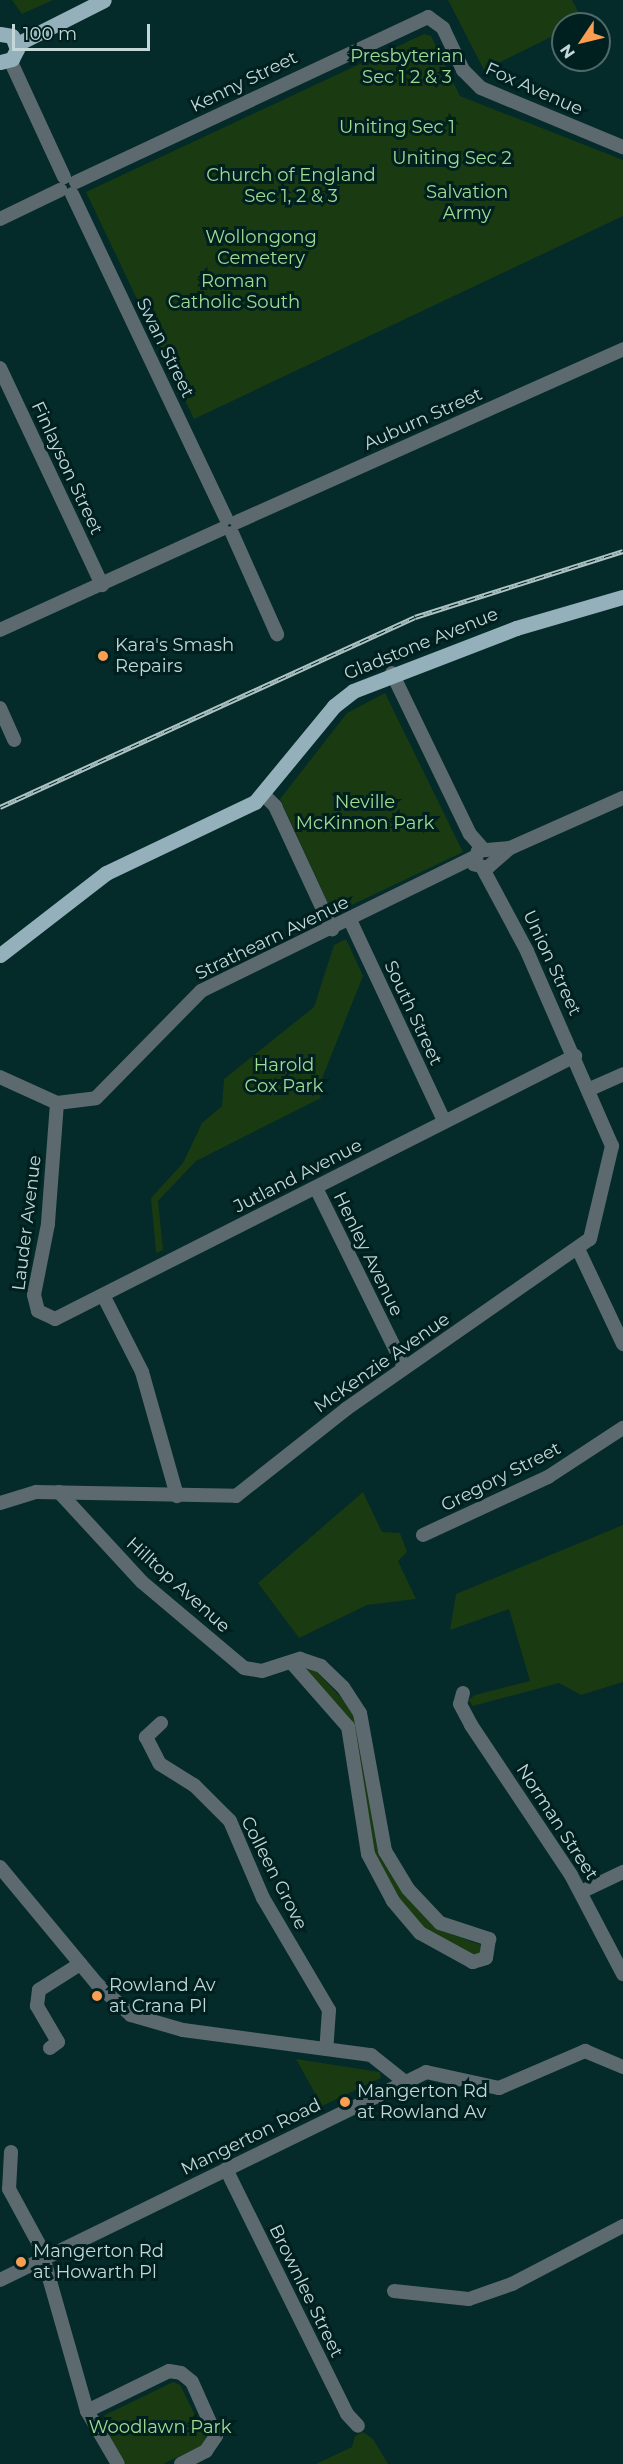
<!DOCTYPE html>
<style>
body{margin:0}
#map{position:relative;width:623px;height:2464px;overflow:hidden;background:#042a2a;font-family:Montserrat,sans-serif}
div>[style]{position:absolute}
.green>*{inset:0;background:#1a3a12}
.minor>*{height:14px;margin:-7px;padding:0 7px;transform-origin:7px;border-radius:7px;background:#5c6a6f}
.major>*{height:15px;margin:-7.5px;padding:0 7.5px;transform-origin:7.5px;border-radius:7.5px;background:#94b1bb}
.rail>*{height:5px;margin-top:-2.5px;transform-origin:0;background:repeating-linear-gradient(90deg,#002020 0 9px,#aec3c3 0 18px);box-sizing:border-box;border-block:2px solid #aec3c3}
.dots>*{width:16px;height:16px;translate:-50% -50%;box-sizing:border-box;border:3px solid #002020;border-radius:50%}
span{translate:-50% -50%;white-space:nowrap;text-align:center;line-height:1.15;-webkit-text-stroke:6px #002020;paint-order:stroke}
.park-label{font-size:18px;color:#a0db92}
.street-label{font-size:18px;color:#c4d7d7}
.poi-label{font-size:18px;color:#c4d7d7}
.left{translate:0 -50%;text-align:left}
.north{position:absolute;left:551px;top:12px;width:60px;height:60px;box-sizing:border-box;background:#002020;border:2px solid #4e6969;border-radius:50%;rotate:235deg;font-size:16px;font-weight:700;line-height:24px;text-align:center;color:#c4d7d7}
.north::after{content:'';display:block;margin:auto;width:21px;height:27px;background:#fb9e51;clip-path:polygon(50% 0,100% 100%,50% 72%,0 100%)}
.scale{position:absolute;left:12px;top:24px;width:138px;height:27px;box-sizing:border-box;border:3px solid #c4d7d7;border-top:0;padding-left:8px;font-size:18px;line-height:21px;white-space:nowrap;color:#c4d7d7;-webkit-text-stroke:4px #002020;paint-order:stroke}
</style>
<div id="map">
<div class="green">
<div style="clip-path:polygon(12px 0,53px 0,22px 14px)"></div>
<div style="clip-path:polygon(448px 0,572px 0,583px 21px,563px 24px,563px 31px,484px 70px)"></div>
<div style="clip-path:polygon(424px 34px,431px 36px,460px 96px,623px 160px,623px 216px,194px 419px,86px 192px)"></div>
<div style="clip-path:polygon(385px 693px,463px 852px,333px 914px,280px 799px,347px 713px)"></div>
<div style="clip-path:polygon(346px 939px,363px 976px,317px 1091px,321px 1098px,196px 1161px,158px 1201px,163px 1250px,156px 1253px,151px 1198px,183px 1163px,202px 1123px,222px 1106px,224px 1079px,314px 1007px,334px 945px)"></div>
<div style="clip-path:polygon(363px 1492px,382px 1532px,400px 1533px,407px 1552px,398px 1561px,416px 1599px,367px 1605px,299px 1638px,258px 1583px)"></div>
<div style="clip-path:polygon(623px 1525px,623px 1682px,581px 1695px,559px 1683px,473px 1706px,468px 1700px,475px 1695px,530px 1681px,509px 1609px,450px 1630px,456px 1594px)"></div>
<div style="clip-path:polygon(312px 1667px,354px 1711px,378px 1840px,442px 1931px,484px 1946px,481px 1953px,473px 1956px,428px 1932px,407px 1914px,370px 1850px,352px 1726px,304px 1670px)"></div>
<div style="clip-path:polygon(296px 2059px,380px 2072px,381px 2078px,322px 2106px)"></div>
<div style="clip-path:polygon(173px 2382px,180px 2385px,206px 2437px,203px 2445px,163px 2464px,126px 2464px,102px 2423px,105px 2415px)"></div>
<div style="clip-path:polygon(363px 2432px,373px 2439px,388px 2464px,316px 2464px,352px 2447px,355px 2436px)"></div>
</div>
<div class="minor">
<div style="left:10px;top:60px;width:129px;rotate:65.2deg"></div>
<div style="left:76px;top:182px;width:389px;rotate:-25.1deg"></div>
<div style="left:428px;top:17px;width:19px;rotate:36deg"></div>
<div style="left:443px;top:28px;width:47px;rotate:64.5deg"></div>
<div style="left:463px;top:70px;width:25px;rotate:45deg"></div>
<div style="left:481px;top:88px;width:154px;rotate:22.6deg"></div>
<div style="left:72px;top:194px;width:359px;rotate:64.6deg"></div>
<div style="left:0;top:219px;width:67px;rotate:-25.8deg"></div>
<div style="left:0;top:368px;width:240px;rotate:64.8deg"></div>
<div style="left:237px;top:522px;width:423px;rotate:-24.1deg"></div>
<div style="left:232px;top:533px;width:111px;rotate:66deg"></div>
<div style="left:0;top:630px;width:244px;rotate:-24.5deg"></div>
<div style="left:392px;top:673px;width:179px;rotate:64.2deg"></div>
<div style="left:470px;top:834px;width:20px;rotate:49deg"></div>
<div style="left:0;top:708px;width:35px;rotate:66deg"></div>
<div style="left:264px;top:795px;width:16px;rotate:45deg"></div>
<div style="left:275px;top:806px;width:136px;rotate:65.1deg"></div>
<div style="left:510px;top:848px;width:32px;rotate:175deg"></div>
<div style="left:478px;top:851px;width:14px;rotate:107deg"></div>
<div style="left:474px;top:864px;width:14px;rotate:17deg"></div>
<div style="left:487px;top:868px;width:30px;rotate:-41deg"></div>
<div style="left:510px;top:848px;width:124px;rotate:-23.9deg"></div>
<div style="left:350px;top:920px;width:222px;rotate:64.9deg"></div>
<div style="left:0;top:1077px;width:63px;rotate:24.5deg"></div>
<div style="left:57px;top:1103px;width:39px;rotate:-7deg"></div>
<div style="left:96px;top:1098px;width:150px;rotate:-45.5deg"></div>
<div style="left:201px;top:991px;width:303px;rotate:-26.1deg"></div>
<div style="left:590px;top:1089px;width:36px;rotate:-24deg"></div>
<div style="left:57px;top:1103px;width:121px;rotate:94.3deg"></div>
<div style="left:48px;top:1224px;width:72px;rotate:101.2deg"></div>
<div style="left:34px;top:1295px;width:16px;rotate:76deg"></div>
<div style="left:38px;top:1311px;width:19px;rotate:25deg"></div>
<div style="left:55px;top:1319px;width:583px;rotate:-26.83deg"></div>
<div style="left:316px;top:1188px;width:199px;rotate:63.8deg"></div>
<div style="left:579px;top:1251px;width:103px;rotate:64.7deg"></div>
<div style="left:104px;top:1297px;width:84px;rotate:63.1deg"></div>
<div style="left:142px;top:1372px;width:129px;rotate:74.2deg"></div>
<div style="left:59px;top:1492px;width:122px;rotate:47.3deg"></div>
<div style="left:142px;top:1582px;width:133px;rotate:40.1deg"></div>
<div style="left:244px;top:1668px;width:18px;rotate:9deg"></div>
<div style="left:262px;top:1671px;width:40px;rotate:-18deg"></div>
<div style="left:300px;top:1659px;width:22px;rotate:18deg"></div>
<div style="left:321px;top:1666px;width:30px;rotate:44deg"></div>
<div style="left:343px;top:1687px;width:31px;rotate:57deg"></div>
<div style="left:360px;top:1713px;width:140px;rotate:79.7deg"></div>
<div style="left:385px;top:1851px;width:44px;rotate:58.8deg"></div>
<div style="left:408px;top:1889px;width:47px;rotate:46.7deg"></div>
<div style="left:440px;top:1923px;width:52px;rotate:18.1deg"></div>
<div style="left:489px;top:1939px;width:19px;rotate:99deg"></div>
<div style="left:486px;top:1958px;width:14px;rotate:163deg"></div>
<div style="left:473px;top:1962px;width:60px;rotate:-151.3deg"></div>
<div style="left:420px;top:1933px;width:42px;rotate:-130.2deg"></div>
<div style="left:393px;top:1901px;width:53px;rotate:-118deg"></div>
<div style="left:368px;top:1854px;width:129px;rotate:-98.9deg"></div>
<div style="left:348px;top:1727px;width:86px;rotate:-131.2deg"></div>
<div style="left:0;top:1503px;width:38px;rotate:-17deg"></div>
<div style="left:36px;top:1492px;width:200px;rotate:1.1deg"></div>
<div style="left:236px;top:1496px;width:140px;rotate:-38.3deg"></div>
<div style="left:346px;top:1409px;width:297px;rotate:-34.9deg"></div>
<div style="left:590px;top:1239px;width:96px;rotate:-76.7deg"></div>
<div style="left:612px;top:1146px;width:213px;rotate:-113.6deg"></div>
<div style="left:527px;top:951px;width:93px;rotate:-118.2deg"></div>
<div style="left:423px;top:1535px;width:138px;rotate:-24.9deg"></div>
<div style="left:548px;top:1477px;width:90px;rotate:-33.2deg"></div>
<div style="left:463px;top:1693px;width:11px;rotate:105deg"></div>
<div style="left:460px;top:1704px;width:24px;rotate:62deg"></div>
<div style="left:471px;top:1725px;width:180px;rotate:56.3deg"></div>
<div style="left:571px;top:1875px;width:112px;rotate:62.3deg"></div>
<div style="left:161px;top:1723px;width:21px;rotate:137deg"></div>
<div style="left:146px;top:1737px;width:30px;rotate:63deg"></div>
<div style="left:160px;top:1764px;width:40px;rotate:32deg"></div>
<div style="left:194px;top:1785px;width:51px;rotate:45deg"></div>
<div style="left:230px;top:1821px;width:84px;rotate:66.8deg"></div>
<div style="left:263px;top:1898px;width:130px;rotate:59.5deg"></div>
<div style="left:329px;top:2010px;width:39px;rotate:94deg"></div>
<div style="left:0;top:1867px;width:152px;rotate:50.3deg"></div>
<div style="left:97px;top:1984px;width:46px;rotate:42.4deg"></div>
<div style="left:131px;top:2015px;width:54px;rotate:16.1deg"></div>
<div style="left:183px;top:2030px;width:190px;rotate:7.6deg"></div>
<div style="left:371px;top:2055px;width:43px;rotate:38.5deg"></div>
<div style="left:581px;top:1892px;width:47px;rotate:-25.5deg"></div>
<div style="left:50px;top:2048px;width:10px;rotate:-37deg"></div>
<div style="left:58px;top:2042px;width:42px;rotate:-120.3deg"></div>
<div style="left:37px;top:2006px;width:16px;rotate:-83deg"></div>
<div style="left:39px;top:1990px;width:49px;rotate:-32.4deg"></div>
<div style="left:11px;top:2152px;width:37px;rotate:93deg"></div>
<div style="left:9px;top:2189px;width:65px;rotate:61.5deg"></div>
<div style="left:40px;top:2246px;width:172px;rotate:74.1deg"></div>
<div style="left:87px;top:2411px;width:61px;rotate:59.7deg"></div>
<div style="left:226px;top:2169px;width:273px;rotate:63.7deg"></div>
<div style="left:347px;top:2414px;width:16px;rotate:47deg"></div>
<div style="left:0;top:2280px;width:474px;rotate:-26deg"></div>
<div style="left:426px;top:2072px;width:75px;rotate:12.4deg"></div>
<div style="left:499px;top:2088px;width:94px;rotate:-23.3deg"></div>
<div style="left:585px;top:2051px;width:41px;rotate:22.8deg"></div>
<div style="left:394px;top:2291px;width:75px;rotate:6.1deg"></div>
<div style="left:469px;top:2299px;width:46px;rotate:-19.2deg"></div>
<div style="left:512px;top:2284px;width:125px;rotate:-27.6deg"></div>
<div style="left:87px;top:2411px;width:91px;rotate:-26deg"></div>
<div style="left:169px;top:2371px;width:12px;rotate:9deg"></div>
<div style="left:181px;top:2373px;width:14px;rotate:39deg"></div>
<div style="left:192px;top:2382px;width:59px;rotate:66deg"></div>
<div style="left:216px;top:2436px;width:18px;rotate:124deg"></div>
<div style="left:206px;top:2451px;width:28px;rotate:153deg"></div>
</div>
<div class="major">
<div style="left:0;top:34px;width:12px;rotate:9deg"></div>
<div style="left:12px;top:36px;width:14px;rotate:69deg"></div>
<div style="left:17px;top:49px;width:11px;rotate:117deg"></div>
<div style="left:12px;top:59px;width:12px;rotate:166deg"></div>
<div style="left:17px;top:44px;width:97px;rotate:-26.8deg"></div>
<div style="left:0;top:955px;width:134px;rotate:-37.7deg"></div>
<div style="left:106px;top:873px;width:165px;rotate:-25.5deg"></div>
<div style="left:255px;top:802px;width:124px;rotate:-50.5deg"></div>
<div style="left:334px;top:706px;width:24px;rotate:-38deg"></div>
<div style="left:353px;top:691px;width:175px;rotate:-21.1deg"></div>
<div style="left:516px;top:628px;width:111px;rotate:-16.2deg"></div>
</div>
<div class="rail">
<div style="left:0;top:807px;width:456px;rotate:-24.6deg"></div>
<div style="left:415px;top:617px;width:218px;rotate:-17.6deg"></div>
</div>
<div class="dots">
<div style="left:103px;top:656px;background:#fb9e51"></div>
<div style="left:97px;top:1996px;background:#fb9e51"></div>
<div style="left:345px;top:2102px;background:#fb9e51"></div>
<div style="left:21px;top:2262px;background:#fb9e51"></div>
</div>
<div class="park-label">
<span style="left:407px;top:67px">Presbyterian<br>Sec 1 2 &amp; 3</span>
<span style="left:397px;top:127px">Uniting Sec 1</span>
<span style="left:452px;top:158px">Uniting Sec 2</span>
<span style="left:291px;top:186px">Church of England<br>Sec 1, 2 &amp; 3</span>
<span style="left:467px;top:203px">Salvation<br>Army</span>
<span style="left:261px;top:248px">Wollongong<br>Cemetery</span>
<span style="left:234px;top:292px">Roman<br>Catholic South</span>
<span style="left:365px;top:813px">Neville<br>McKinnon Park</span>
<span style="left:284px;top:1076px">Harold<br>Cox Park</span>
<span style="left:160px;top:2427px">Woodlawn Park</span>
</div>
<div class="street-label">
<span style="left:244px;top:82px;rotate:-26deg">Kenny Street</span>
<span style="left:534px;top:89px;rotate:24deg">Fox Avenue</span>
<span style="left:165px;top:348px;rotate:64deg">Swan Street</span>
<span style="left:423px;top:419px;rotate:-24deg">Auburn Street</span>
<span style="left:67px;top:468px;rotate:65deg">Finlayson Street</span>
<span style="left:421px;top:644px;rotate:-22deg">Gladstone Avenue</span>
<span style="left:272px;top:938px;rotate:-26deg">Strathearn Avenue</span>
<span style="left:552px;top:963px;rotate:65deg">Union Street</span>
<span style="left:413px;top:1013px;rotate:65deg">South Street</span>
<span style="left:298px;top:1176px;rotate:-27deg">Jutland Avenue</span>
<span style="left:27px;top:1223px;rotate:-83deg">Lauder Avenue</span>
<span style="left:368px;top:1254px;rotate:64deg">Henley Avenue</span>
<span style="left:382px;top:1363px;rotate:-35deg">McKenzie Avenue</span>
<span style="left:501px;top:1477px;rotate:-27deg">Gregory Street</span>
<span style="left:178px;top:1585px;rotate:42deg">Hilltop Avenue</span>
<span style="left:557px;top:1822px;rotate:57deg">Norman Street</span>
<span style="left:274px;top:1873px;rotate:63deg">Colleen Grove</span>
<span style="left:251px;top:2137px;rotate:-26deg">Mangerton Road</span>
<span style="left:306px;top:2291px;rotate:64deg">Brownlee Street</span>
</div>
<div class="poi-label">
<span class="left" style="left:115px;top:656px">Kara's Smash<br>Repairs</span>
<span class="left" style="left:109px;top:1996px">Rowland Av<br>at Crana Pl</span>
<span class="left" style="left:357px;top:2102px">Mangerton Rd<br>at Rowland Av</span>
<span class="left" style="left:33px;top:2262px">Mangerton Rd<br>at Howarth Pl</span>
</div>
<div class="north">N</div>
<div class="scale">100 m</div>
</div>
